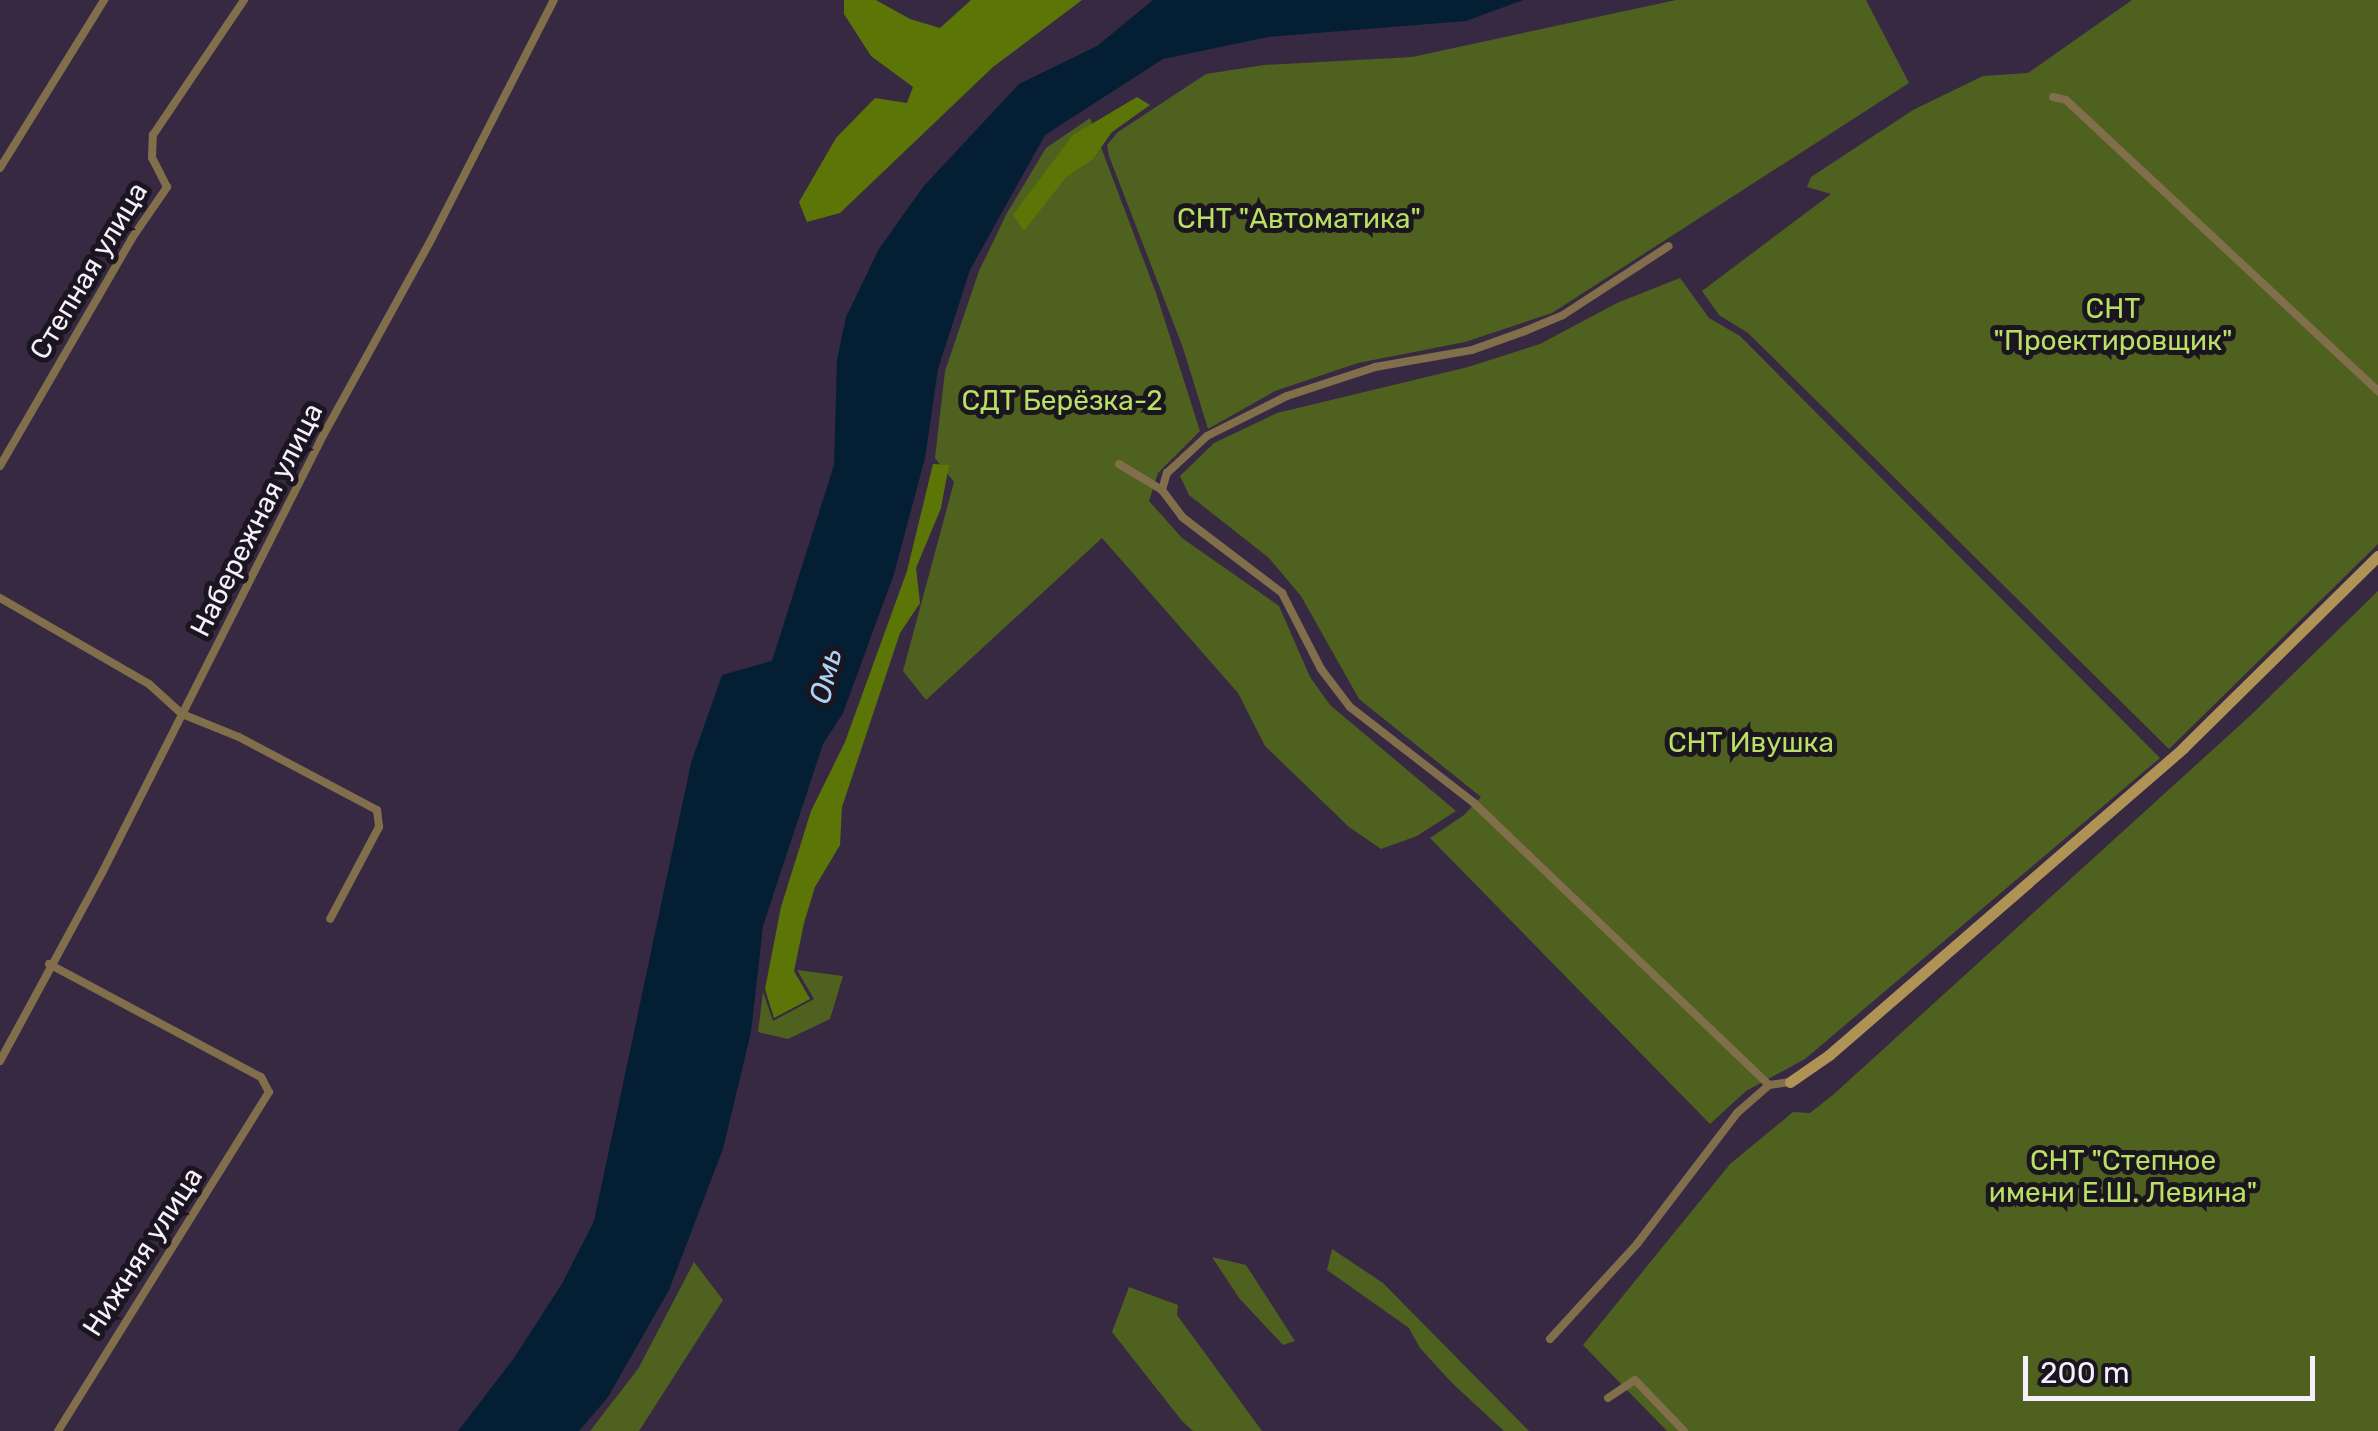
<!DOCTYPE html>
<meta charset="utf-8">
<style>
body{margin:0}
#map{position:relative;width:2378px;height:1431px;overflow:hidden;background:#372942;font-family:Rubik,sans-serif}
div>[style]{position:absolute}
.green>*{inset:0;background:#4e611e}
.forest>*{inset:0;background:#5b7606}
.water>*{inset:0;background:#041e33}
.street>*{height:8px;margin:-4px;padding:0 4px;transform-origin:4px;border-radius:4px;background:#806f4a}
.secondary>*{height:11px;margin:-5.5px;padding:0 5.5px;transform-origin:5.5px;border-radius:5.5px;background:#ae9355}
span{translate:-50% -50%;white-space:nowrap;text-align:center;line-height:1.15;-webkit-text-stroke:10px #1b1520;paint-order:stroke}
.park-label{font-size:28px;color:#b9e063}
.street-label{font-size:28px;color:#f6f0fd}
.water-label{font-size:30px;color:#abd1f3;font-style:italic}
.scale{position:absolute;left:2023px;top:1356px;width:292px;height:45px;box-sizing:border-box;border:5px solid #f6f0fd;border-top:0;padding-left:12px;font-size:30px;line-height:35px;white-space:nowrap;color:#f6f0fd;-webkit-text-stroke:8px #1b1520;paint-order:stroke}
</style>
<div id="map">
<div class="green">
<div style="clip-path:polygon(1676px 0,1866px 0,1909px 83px,1552px 313px,1465px 342px,1358px 363px,1275px 391px,1208px 429px,1183px 348px,1109px 156px,1107px 145px,1118px 132px,1206px 74px,1264px 65px,1412px 57px)"></div>
<div style="clip-path:polygon(2132px 0,2378px 0,2378px 544px,2169px 749px,1748px 333px,1719px 315px,1702px 291px,1831px 194px,1807px 187px,1811px 177px,1913px 110px,1983px 76px,2028px 73px)"></div>
<div style="clip-path:polygon(1090px 118px,1156px 293px,1200px 431px,1158px 473px,1149px 501px,1182px 538px,1279px 606px,1310px 677px,1330px 705px,1456px 811px,1417px 836px,1381px 849px,1349px 827px,1265px 746px,1238px 693px,1102px 538px,926px 700px,903px 671px,954px 482px,935px 458px,945px 371px,979px 271px,1007px 213px,1046px 148px)"></div>
<div style="clip-path:polygon(1680px 278px,1709px 318px,1740px 336px,2160px 758px,1805px 1059px,1746px 1091px,1710px 1124px,1430px 838px,1464px 815px,1481px 797px,1359px 699px,1301px 596px,1269px 558px,1189px 495px,1180px 476px,1214px 443px,1277px 413px,1468px 367px,1540px 344px,1617px 303px)"></div>
<div style="clip-path:polygon(2378px 591px,2378px 1431px,1667px 1431px,1583px 1345px,1730px 1164px,1793px 1112px,1810px 1113px,1834px 1094px,2251px 715px)"></div>
<div style="clip-path:polygon(797px 970px,843px 976px,830px 1019px,788px 1039px,758px 1032px,763px 992px,773px 1021px,814px 999px)"></div>
<div style="clip-path:polygon(1332px 1249px,1383px 1283px,1529px 1431px,1504px 1431px,1452px 1383px,1420px 1348px,1409px 1328px,1327px 1270px)"></div>
<div style="clip-path:polygon(1212px 1257px,1246px 1265px,1295px 1341px,1283px 1345px,1239px 1298px)"></div>
<div style="clip-path:polygon(694px 1262px,723px 1300px,639px 1431px,590px 1431px,638px 1369px)"></div>
<div style="clip-path:polygon(1129px 1287px,1178px 1305px,1177px 1315px,1262px 1431px,1193px 1431px,1182px 1421px,1112px 1332px)"></div>
</div>
<div class="forest">
<div style="clip-path:polygon(844px 0,876px 0,910px 19px,940px 28px,971px 0,1082px 0,993px 67px,840px 213px,807px 222px,799px 202px,836px 138px,875px 98px,907px 103px,913px 87px,871px 56px,844px 14px)"></div>
<div style="clip-path:polygon(1137px 97px,1150px 105px,1112px 132px,1093px 159px,1066px 177px,1024px 231px,1013px 215px,1073px 135px)"></div>
<div style="clip-path:polygon(933px 464px,949px 465px,941px 508px,916px 568px,920px 603px,900px 633px,842px 807px,840px 845px,815px 887px,804px 923px,794px 971px,810px 999px,774px 1018px,765px 989px,781px 907px,811px 811px,845px 742px,907px 571px)"></div>
</div>
<div class="water">
<div style="clip-path:polygon(1153px 0,1523px 0,1466px 21px,1268px 37px,1163px 59px,1045px 135px,970px 270px,938px 369px,925px 458px,894px 574px,843px 713px,823px 744px,763px 926px,751px 1032px,723px 1149px,669px 1290px,608px 1397px,579px 1431px,458px 1431px,514px 1358px,563px 1282px,594px 1221px,691px 763px,722px 675px,772px 661px,834px 465px,837px 359px,846px 317px,879px 249px,923px 187px,1019px 84px,1097px 46px)"></div>
</div>
<div class="street">
<div style="left:2053px;top:97px;width:13px;rotate:13deg"></div>
<div style="left:2066px;top:100px;width:427px;rotate:43deg"></div>
<div style="left:0;top:168px;width:198px;rotate:-58.2deg"></div>
<div style="left:1119px;top:464px;width:50px;rotate:31.2deg"></div>
<div style="left:1162px;top:490px;width:34px;rotate:53deg"></div>
<div style="left:1182px;top:517px;width:126px;rotate:37.2deg"></div>
<div style="left:1282px;top:593px;width:85px;rotate:62.8deg"></div>
<div style="left:1321px;top:669px;width:48px;rotate:52.7deg"></div>
<div style="left:1350px;top:707px;width:157px;rotate:37.7deg"></div>
<div style="left:1474px;top:803px;width:408px;rotate:43.7deg"></div>
<div style="left:0;top:466px;width:263px;rotate:-59.9deg"></div>
<div style="left:132px;top:238px;width:62px;rotate:-55.5deg"></div>
<div style="left:167px;top:187px;width:33px;rotate:-117deg"></div>
<div style="left:152px;top:158px;width:23px;rotate:-88deg"></div>
<div style="left:153px;top:135px;width:163px;rotate:-56deg"></div>
<div style="left:1162px;top:490px;width:18px;rotate:-74deg"></div>
<div style="left:1167px;top:473px;width:54px;rotate:-42.8deg"></div>
<div style="left:1207px;top:436px;width:89px;rotate:-26.6deg"></div>
<div style="left:1287px;top:396px;width:93px;rotate:-18.2deg"></div>
<div style="left:1375px;top:367px;width:98px;rotate:-9.9deg"></div>
<div style="left:1472px;top:350px;width:56px;rotate:-19.7deg"></div>
<div style="left:1525px;top:331px;width:41px;rotate:-22.8deg"></div>
<div style="left:1563px;top:315px;width:126px;rotate:-33.1deg"></div>
<div style="left:0;top:598px;width:172px;rotate:30deg"></div>
<div style="left:149px;top:684px;width:45px;rotate:42.3deg"></div>
<div style="left:182px;top:714px;width:61px;rotate:22deg"></div>
<div style="left:239px;top:737px;width:156px;rotate:27.9deg"></div>
<div style="left:377px;top:810px;width:17px;rotate:83deg"></div>
<div style="left:379px;top:827px;width:104px;rotate:118deg"></div>
<div style="left:49px;top:964px;width:240px;rotate:28.1deg"></div>
<div style="left:261px;top:1077px;width:17px;rotate:62deg"></div>
<div style="left:269px;top:1092px;width:399px;rotate:121.9deg"></div>
<div style="left:0;top:1061px;width:214px;rotate:-61.5deg"></div>
<div style="left:102px;top:873px;width:484px;rotate:-63.2deg"></div>
<div style="left:320px;top:441px;width:232px;rotate:-61.1deg"></div>
<div style="left:432px;top:238px;width:267px;rotate:-62.9deg"></div>
<div style="left:1550px;top:1339px;width:129px;rotate:-47.5deg"></div>
<div style="left:1637px;top:1244px;width:165px;rotate:-52.6deg"></div>
<div style="left:1737px;top:1113px;width:43px;rotate:-41.2deg"></div>
<div style="left:1769px;top:1085px;width:21px;rotate:-8deg"></div>
<div style="left:1608px;top:1398px;width:32px;rotate:-34deg"></div>
<div style="left:1635px;top:1380px;width:71px;rotate:46.1deg"></div>
</div>
<div class="secondary">
<div style="left:1790px;top:1082px;width:47px;rotate:-34.7deg"></div>
<div style="left:1829px;top:1055px;width:469px;rotate:-40.9deg"></div>
<div style="left:2183px;top:748px;width:274px;rotate:-44.6deg"></div>
</div>
<div class="park-label">
<span style="left:1299px;top:219px">СНТ "Автоматика"</span>
<span style="left:2113px;top:325px">СНТ<br>"Проектировщик"</span>
<span style="left:1062px;top:401px">СДТ Берёзка-2</span>
<span style="left:1751px;top:743px">СНТ Ивушка</span>
<span style="left:2123px;top:1177px">СНТ "Степное<br>имени Е.Ш. Левина"</span>
</div>
<div class="street-label">
<span style="left:89px;top:271px;rotate:-59deg">Степная улица</span>
<span style="left:257px;top:520px;rotate:-63deg">Набережная улица</span>
<span style="left:143px;top:1252px;rotate:-57deg">Нижняя улица</span>
</div>
<div class="water-label">
<span style="left:826px;top:676px;rotate:-76deg">Омь</span>
</div>
<div class="scale">200 m</div>
</div>
